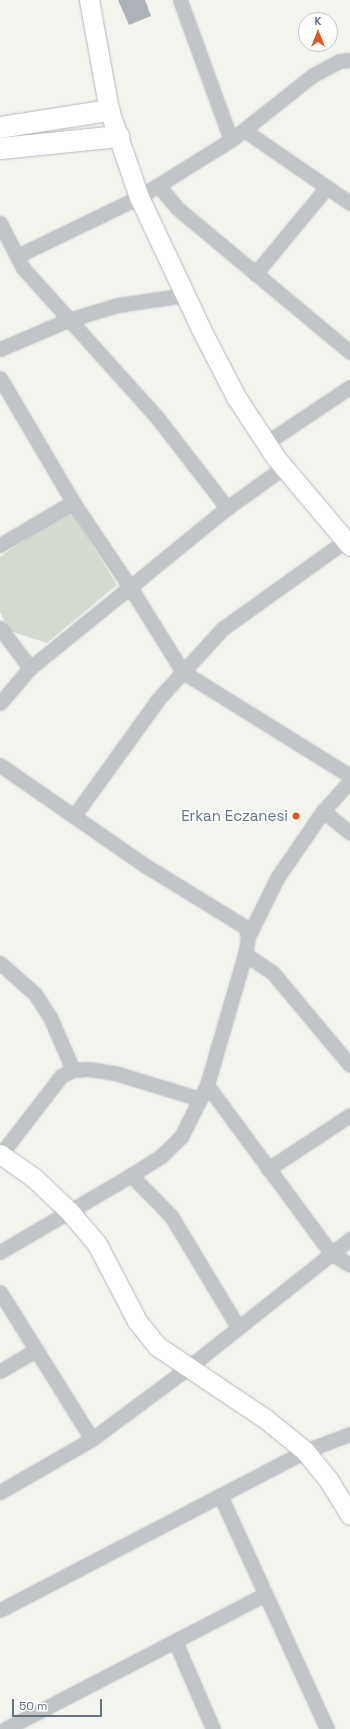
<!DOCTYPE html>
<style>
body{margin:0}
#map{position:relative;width:350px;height:1729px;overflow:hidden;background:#f4f4ef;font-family:"Space Grotesk",sans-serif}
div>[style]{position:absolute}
.green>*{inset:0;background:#d4dbd0}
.building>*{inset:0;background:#acb2b8}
.roads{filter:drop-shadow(0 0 1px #b3b8bd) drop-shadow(0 0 1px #b3b8bd)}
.street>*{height:13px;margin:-6.5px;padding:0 6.5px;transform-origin:6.5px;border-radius:6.5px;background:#c1c5c8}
.secondary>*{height:19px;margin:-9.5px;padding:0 9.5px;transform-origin:9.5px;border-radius:9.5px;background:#fff}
.primary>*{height:21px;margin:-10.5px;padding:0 10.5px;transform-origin:10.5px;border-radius:10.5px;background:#fff}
.dots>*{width:11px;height:11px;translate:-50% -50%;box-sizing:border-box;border:2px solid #fff;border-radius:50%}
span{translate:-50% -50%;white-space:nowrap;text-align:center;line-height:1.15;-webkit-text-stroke:4px #fff;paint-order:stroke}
.poi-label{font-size:15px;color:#627282}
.right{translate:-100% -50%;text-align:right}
.north{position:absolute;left:298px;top:12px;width:40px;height:40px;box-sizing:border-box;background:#fff;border:1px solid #c0c7cd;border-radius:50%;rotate:0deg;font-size:11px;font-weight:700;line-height:16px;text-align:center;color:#627282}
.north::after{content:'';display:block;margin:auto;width:14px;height:18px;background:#e9531a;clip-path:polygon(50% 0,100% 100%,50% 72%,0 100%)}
.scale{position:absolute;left:12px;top:1699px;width:90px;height:18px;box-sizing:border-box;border:2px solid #627282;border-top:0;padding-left:5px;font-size:12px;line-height:14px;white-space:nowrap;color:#627282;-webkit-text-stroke:3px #fff;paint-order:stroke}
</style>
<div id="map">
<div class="green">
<div style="clip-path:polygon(70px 509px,117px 585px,47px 643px,10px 631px,0 612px,0 557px)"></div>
</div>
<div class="building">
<div style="clip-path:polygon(118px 0,145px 0,151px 16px,129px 25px)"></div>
</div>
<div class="roads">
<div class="street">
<div style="left:180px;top:0;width:149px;rotate:70deg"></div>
<div style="left:244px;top:130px;width:129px;rotate:34.6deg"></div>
<div style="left:158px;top:185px;width:30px;rotate:50deg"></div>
<div style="left:177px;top:208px;width:225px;rotate:39.8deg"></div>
<div style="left:0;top:223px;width:51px;rotate:62.9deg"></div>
<div style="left:23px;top:268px;width:199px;rotate:48.1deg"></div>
<div style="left:156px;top:416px;width:116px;rotate:52.3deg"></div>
<div style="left:17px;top:256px;width:136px;rotate:-25.8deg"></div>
<div style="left:139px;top:197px;width:108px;rotate:-31.8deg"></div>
<div style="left:231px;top:140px;width:105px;rotate:-38.4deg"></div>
<div style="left:313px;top:75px;width:30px;rotate:-28deg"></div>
<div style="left:339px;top:61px;width:11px;rotate:-5deg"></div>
<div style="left:255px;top:274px;width:113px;rotate:-50.4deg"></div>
<div style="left:0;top:349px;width:74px;rotate:-23.1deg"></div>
<div style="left:68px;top:320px;width:52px;rotate:-16.7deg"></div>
<div style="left:118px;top:305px;width:69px;rotate:-8.4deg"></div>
<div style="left:0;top:378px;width:144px;rotate:59.5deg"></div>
<div style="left:73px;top:502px;width:102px;rotate:56.2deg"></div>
<div style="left:130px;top:587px;width:125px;rotate:-39.2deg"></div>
<div style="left:227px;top:508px;width:70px;rotate:-35.7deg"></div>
<div style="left:266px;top:443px;width:101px;rotate:-33.7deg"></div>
<div style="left:0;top:545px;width:85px;rotate:-30.5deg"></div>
<div style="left:0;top:628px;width:50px;rotate:53.1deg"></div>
<div style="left:0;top:703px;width:46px;rotate:-49.4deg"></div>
<div style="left:30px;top:668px;width:129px;rotate:-39deg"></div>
<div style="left:130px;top:587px;width:100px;rotate:58.1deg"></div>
<div style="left:183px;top:672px;width:197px;rotate:31.9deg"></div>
<div style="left:0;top:765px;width:178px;rotate:34.7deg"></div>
<div style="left:146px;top:866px;width:116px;rotate:31.6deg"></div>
<div style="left:245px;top:927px;width:10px;rotate:73deg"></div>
<div style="left:248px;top:937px;width:17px;rotate:100deg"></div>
<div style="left:323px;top:811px;width:35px;rotate:39deg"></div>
<div style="left:74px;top:816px;width:145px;rotate:-54.2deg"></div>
<div style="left:159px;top:698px;width:93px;rotate:-47.6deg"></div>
<div style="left:222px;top:629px;width:151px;rotate:-35.6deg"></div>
<div style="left:248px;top:937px;width:66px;rotate:-63.8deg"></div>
<div style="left:277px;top:878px;width:81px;rotate:-55.5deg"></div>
<div style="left:323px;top:811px;width:40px;rotate:-48deg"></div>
<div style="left:0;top:963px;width:47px;rotate:41.5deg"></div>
<div style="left:35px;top:994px;width:27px;rotate:57deg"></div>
<div style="left:50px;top:1017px;width:58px;rotate:66.5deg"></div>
<div style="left:207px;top:1085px;width:209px;rotate:53.6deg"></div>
<div style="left:331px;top:1253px;width:22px;rotate:32deg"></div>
<div style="left:1px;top:1154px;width:98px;rotate:-52.4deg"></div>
<div style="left:61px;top:1076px;width:13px;rotate:-27deg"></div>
<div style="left:73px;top:1070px;width:16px;rotate:-4deg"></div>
<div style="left:89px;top:1069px;width:26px;rotate:9deg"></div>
<div style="left:115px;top:1073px;width:89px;rotate:17deg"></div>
<div style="left:268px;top:1169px;width:98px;rotate:-33.4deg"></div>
<div style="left:131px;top:1175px;width:57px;rotate:45.7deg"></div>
<div style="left:171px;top:1216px;width:130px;rotate:58.9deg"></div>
<div style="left:0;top:1252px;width:152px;rotate:-30.4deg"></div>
<div style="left:131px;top:1175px;width:36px;rotate:-32deg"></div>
<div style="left:161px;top:1156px;width:28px;rotate:-44deg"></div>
<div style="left:181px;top:1137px;width:58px;rotate:-63.4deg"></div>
<div style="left:207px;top:1085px;width:136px;rotate:-73.8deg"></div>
<div style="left:245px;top:954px;width:34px;rotate:34deg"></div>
<div style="left:273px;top:973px;width:120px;rotate:50.1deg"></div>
<div style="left:0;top:1292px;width:173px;rotate:58deg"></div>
<div style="left:0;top:1371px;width:42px;rotate:-30.3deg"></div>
<div style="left:0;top:1492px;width:106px;rotate:-29.9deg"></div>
<div style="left:92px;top:1439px;width:121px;rotate:-36.6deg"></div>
<div style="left:189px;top:1367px;width:206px;rotate:-38.5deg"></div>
<div style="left:220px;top:1495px;width:257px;rotate:65.4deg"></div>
<div style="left:0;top:1610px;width:344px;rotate:-27.5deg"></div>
<div style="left:305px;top:1451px;width:48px;rotate:-20.7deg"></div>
<div style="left:175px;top:1641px;width:96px;rotate:66.6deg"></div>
<div style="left:5px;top:1729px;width:293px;rotate:-27.4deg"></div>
</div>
<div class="secondary">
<div style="left:89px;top:0;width:112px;rotate:79.7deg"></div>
<div style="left:109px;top:110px;width:92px;rotate:71deg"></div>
<div style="left:139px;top:197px;width:150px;rotate:64.8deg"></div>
<div style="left:203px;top:333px;width:72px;rotate:62.7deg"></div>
<div style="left:236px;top:397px;width:73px;rotate:56.7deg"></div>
<div style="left:276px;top:458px;width:115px;rotate:49.9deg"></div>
<div style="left:0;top:1154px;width:39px;rotate:35deg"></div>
<div style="left:32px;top:1176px;width:51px;rotate:43.4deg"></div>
<div style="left:69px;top:1211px;width:43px;rotate:49.7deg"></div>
<div style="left:97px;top:1244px;width:87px;rotate:62.5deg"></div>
<div style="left:137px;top:1321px;width:32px;rotate:51deg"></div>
<div style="left:157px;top:1346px;width:133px;rotate:33.9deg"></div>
<div style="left:267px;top:1420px;width:49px;rotate:39.2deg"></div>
<div style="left:305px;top:1451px;width:36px;rotate:51deg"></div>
<div style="left:328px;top:1479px;width:42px;rotate:58.6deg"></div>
</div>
<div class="primary">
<div style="left:0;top:127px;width:110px;rotate:-8.9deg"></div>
<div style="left:0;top:148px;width:119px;rotate:-5.8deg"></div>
</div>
</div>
<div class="dots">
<div style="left:296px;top:816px;background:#e9531a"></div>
</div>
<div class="poi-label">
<span class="right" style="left:288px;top:816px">Erkan Eczanesi</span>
</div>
<div class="north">K</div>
<div class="scale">50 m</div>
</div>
